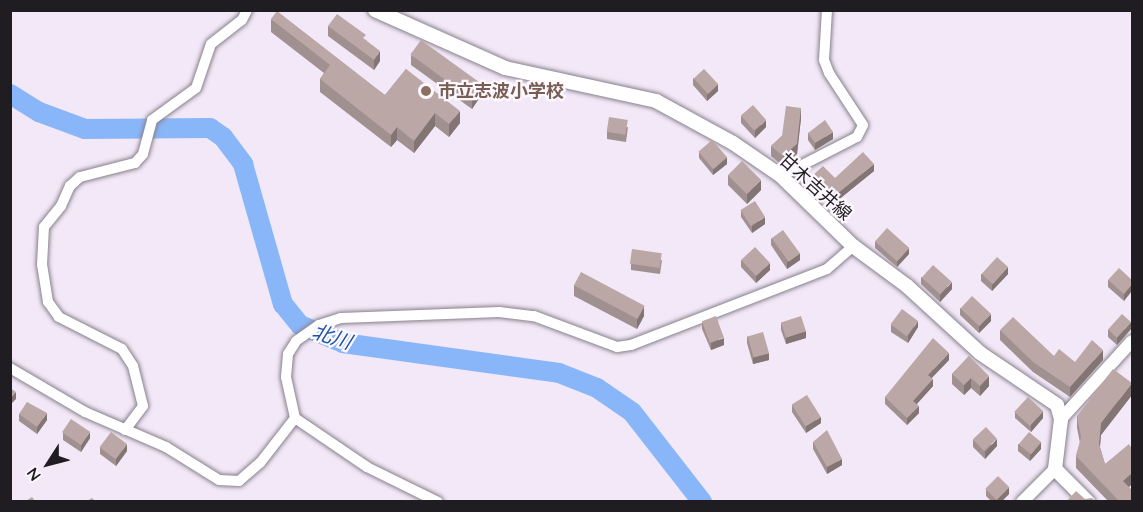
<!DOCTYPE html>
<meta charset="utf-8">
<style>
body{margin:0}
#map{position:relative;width:1143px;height:512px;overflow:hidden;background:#f2e8f7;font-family:Quicksand,"Noto Sans JP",sans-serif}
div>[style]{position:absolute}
.river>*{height:20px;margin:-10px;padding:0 10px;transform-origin:10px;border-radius:10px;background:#89b6f8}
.roads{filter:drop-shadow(0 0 2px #89808d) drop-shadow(0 0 2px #89808d)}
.minor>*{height:10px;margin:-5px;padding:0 5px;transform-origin:5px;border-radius:5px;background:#fff}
.tertiary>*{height:12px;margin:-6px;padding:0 6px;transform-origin:6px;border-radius:6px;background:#fff}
.secondary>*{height:14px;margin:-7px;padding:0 7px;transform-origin:7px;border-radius:7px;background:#fff}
.wall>*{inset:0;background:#a0908f}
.shaded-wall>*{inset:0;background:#827574}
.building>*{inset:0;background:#baa7a6;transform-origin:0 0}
.dots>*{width:16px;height:16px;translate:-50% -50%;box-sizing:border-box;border:3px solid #fcf8fe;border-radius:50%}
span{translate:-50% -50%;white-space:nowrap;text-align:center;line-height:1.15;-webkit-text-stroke:4.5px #fcf8fe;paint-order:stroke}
.education-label{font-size:18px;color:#785e54;font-weight:700}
.left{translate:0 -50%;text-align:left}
.street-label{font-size:18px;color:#201d22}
.water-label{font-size:20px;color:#1d54a1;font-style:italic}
.frame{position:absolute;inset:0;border:12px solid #201d22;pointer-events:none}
.north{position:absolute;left:18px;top:434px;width:60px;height:60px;-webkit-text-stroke:4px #fcf8fe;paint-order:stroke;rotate:234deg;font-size:16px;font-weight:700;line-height:24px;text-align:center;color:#201d22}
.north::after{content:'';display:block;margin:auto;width:21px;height:27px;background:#201d22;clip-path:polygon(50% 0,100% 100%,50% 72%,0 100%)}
</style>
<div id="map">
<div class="river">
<div style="left:10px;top:94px;width:34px;rotate:32deg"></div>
<div style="left:39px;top:112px;width:49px;rotate:20.3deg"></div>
<div style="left:85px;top:129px;width:125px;rotate:-0.5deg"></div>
<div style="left:210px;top:128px;width:16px;rotate:35deg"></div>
<div style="left:223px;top:137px;width:34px;rotate:53deg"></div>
<div style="left:243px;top:164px;width:146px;rotate:74.1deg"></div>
<div style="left:283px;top:304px;width:27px;rotate:51deg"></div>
<div style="left:300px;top:325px;width:47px;rotate:22.7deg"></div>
<div style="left:343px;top:343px;width:218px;rotate:7.9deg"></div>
<div style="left:559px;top:373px;width:41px;rotate:21.5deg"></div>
<div style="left:597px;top:388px;width:42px;rotate:34.4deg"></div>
<div style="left:632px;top:412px;width:114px;rotate:52.1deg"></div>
</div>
<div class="roads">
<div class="minor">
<div style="left:781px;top:176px;width:85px;rotate:-27.2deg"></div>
<div style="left:857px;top:137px;width:13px;rotate:-63deg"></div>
<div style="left:863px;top:125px;width:62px;rotate:-123.2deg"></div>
<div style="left:829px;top:73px;width:14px;rotate:-111deg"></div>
<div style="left:824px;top:60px;width:50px;rotate:-86.6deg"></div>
<div style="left:10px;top:368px;width:87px;rotate:30.4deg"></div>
<div style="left:85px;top:412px;width:88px;rotate:23.4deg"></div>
<div style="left:166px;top:447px;width:62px;rotate:31.9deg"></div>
<div style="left:219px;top:480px;width:20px;rotate:3deg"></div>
<div style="left:239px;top:481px;width:28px;rotate:-41deg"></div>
<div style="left:260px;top:463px;width:57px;rotate:-52.1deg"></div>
<div style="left:125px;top:430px;width:30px;rotate:-53deg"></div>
<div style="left:143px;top:406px;width:41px;rotate:-104deg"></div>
<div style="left:133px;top:366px;width:20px;rotate:-123deg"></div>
<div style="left:122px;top:349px;width:71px;rotate:-153.1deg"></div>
<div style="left:59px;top:317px;width:19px;rotate:-126deg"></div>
<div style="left:48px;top:302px;width:37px;rotate:-99deg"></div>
<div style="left:42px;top:265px;width:38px;rotate:-87deg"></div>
<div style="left:44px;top:227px;width:27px;rotate:-51deg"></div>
<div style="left:61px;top:206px;width:22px;rotate:-66deg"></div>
<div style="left:70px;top:186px;width:13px;rotate:-42deg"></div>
<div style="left:80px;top:177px;width:57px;rotate:-14.3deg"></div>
<div style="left:135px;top:163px;width:12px;rotate:-48deg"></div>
<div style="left:143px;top:154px;width:35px;rotate:-75deg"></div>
<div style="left:152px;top:120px;width:54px;rotate:-36deg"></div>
<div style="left:196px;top:88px;width:46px;rotate:-71.2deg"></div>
<div style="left:211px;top:44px;width:39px;rotate:-38deg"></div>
<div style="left:242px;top:20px;width:11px;rotate:-63deg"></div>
<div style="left:438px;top:502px;width:79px;rotate:-153.8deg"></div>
<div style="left:367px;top:467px;width:87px;rotate:-145.8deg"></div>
<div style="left:295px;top:418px;width:42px;rotate:-102.4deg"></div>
<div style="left:286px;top:377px;width:23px;rotate:-85deg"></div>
<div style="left:288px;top:354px;width:15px;rotate:-58deg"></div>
<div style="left:296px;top:341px;width:28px;rotate:-35deg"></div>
<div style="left:319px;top:325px;width:23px;rotate:-18deg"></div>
<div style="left:341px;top:318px;width:158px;rotate:-2.2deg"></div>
<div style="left:499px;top:312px;width:35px;rotate:7deg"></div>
<div style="left:534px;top:316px;width:89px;rotate:20.5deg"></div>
<div style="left:617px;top:347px;width:14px;rotate:-8deg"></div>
<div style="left:631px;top:345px;width:210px;rotate:-21.2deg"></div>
<div style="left:827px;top:269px;width:35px;rotate:-41deg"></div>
</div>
<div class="tertiary">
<div style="left:1061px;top:419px;width:105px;rotate:-47.7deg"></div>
<div style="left:1022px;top:502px;width:47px;rotate:-45deg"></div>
</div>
<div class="secondary">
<div style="left:375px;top:10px;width:142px;rotate:24deg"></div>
<div style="left:505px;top:68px;width:155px;rotate:12.3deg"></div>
<div style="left:656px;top:101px;width:88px;rotate:28.6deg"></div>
<div style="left:733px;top:143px;width:58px;rotate:34.5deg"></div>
<div style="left:781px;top:176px;width:100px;rotate:44.2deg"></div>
<div style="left:853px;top:246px;width:67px;rotate:36.5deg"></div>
<div style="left:907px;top:286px;width:99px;rotate:42.5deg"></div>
<div style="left:980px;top:353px;width:93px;rotate:34deg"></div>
<div style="left:1057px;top:405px;width:15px;rotate:74deg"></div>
<div style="left:1061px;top:419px;width:50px;rotate:96.8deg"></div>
<div style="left:1055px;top:469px;width:47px;rotate:45deg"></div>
</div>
</div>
<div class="wall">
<div style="clip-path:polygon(271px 19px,385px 95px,406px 69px,460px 123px,449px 137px,435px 126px,414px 153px,397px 140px,391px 147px,320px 92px,320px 79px,324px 73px,271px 32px)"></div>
<div style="clip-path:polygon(328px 26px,366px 40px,380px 61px,374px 70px,328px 36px)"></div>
<div style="clip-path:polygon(411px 55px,482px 94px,472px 109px,411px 65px)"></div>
<div style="clip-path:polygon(693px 78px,718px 91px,707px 101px,693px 85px)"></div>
<div style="clip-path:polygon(741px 116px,766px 127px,755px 138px,741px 123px)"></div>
<div style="clip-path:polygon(801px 118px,797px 154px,783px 166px,771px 156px,771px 146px)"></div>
<div style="clip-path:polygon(628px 127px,626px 142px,607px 139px,607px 132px)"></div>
<div style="clip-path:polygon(808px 133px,833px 139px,815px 150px,808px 140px)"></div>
<div style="clip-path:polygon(699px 152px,727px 164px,713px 175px,699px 158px)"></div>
<div style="clip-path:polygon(874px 171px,832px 205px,812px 183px,812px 176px,835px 178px)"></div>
<div style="clip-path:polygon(728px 175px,761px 190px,747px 204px,728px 185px)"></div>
<div style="clip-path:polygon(741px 210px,765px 224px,752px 233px,741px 217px)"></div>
<div style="clip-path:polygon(771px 238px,800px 260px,787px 269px,771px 245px)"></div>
<div style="clip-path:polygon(875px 241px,909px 254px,897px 267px,875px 248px)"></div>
<div style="clip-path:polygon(662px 260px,660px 274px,631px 270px,631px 264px)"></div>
<div style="clip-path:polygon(741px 260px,770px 270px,756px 283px,741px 267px)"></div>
<div style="clip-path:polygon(981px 274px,1008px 274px,992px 291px,981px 281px)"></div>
<div style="clip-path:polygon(921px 277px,952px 289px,940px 302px,921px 284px)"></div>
<div style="clip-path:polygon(1108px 280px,1132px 280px,1124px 301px,1108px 287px)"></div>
<div style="clip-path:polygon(574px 285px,644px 316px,637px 329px,574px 296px)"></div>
<div style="clip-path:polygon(960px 308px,991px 321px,979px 333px,960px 315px)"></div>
<div style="clip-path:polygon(702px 322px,724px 345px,711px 350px,702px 329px)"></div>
<div style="clip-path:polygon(781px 323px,806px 338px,786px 344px,781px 330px)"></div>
<div style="clip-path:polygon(891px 325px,918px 327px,908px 343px,891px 332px)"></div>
<div style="clip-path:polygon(1131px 329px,1117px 345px,1108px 337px,1108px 330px)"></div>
<div style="clip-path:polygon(1000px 330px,1054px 356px,1075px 362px,1103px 360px,1070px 397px,1033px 372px,1000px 340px)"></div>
<div style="clip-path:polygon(747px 336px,769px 360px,753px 364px,747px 343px)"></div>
<div style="clip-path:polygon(969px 356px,989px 386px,980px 396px,971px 388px,964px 395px,952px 384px,952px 374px)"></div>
<div style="clip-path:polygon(949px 360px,931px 378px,933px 386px,917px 404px,919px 413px,907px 425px,885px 404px,885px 397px)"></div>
<div style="clip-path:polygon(1132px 395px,1101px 435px,1100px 447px,1105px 464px,1132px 449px,1132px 484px,1129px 487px,1132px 501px,1108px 501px,1076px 468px,1076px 456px,1080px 443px,1077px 428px,1077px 416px)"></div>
<div style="clip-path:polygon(792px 405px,821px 423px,806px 433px,792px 412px)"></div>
<div style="clip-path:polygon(1015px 412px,1043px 418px,1031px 432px,1015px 418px)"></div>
<div style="clip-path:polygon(19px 414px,47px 420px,37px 434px,19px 421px)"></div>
<div style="clip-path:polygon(63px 433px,90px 438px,81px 452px,63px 440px)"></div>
<div style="clip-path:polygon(973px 440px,997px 446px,985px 459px,973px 447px)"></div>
<div style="clip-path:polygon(813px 442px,842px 465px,827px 474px,813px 449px)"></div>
<div style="clip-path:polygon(1018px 444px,1041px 449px,1030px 461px,1018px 451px)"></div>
<div style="clip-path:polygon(100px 447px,127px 451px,116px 466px,100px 454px)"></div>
<div style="clip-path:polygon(986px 490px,1009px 494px,1002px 501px,991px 501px,986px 496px)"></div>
</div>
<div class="shaded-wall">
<div style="clip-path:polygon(380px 51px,380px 61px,374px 70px,374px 60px)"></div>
<div style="clip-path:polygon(482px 84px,482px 94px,472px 109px,472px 98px)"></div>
<div style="clip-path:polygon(718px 84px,718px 91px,707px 101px,707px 94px)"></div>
<div style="clip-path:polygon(801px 108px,801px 118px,797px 154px,783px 166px,783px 156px)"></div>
<div style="clip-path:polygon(460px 111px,460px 123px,449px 137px,449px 124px)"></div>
<div style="clip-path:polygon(435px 113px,435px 126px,414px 153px,414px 141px)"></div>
<div style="clip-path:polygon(766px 120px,766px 127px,755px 138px,755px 131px)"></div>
<div style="clip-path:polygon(397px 127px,397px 140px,391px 147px,391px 135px)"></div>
<div style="clip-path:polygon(833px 132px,833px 139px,815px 150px,815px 143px)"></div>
<div style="clip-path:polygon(727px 157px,727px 164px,713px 175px,713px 168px)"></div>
<div style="clip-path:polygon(874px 164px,874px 171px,832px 205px,832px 198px)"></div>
<div style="clip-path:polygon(761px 180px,761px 190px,747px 204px,747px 194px)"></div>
<div style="clip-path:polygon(765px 217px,765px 224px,752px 233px,752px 226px)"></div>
<div style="clip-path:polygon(909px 248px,909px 254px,897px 267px,897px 260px)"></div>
<div style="clip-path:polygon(800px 253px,800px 260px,787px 269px,787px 262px)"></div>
<div style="clip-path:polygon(770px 263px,770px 270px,756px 283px,756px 276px)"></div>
<div style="clip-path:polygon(1008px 267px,1008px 274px,992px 291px,992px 284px)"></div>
<div style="clip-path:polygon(952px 282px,952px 289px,940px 302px,940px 295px)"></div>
<div style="clip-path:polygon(1132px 284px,1132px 291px,1124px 301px,1124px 294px)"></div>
<div style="clip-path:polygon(644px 306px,644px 316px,637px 329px,637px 319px)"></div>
<div style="clip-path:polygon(991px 314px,991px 321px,979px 333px,979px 326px)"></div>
<div style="clip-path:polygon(918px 321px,918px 327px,908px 343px,908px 336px)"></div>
<div style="clip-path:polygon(1131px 322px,1131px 329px,1117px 345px,1117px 338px)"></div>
<div style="clip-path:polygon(806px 331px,806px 338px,786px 344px,786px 337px)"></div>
<div style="clip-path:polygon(724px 338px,724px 345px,711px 350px,711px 343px)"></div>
<div style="clip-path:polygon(1103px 350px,1103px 360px,1070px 397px,1070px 387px)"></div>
<div style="clip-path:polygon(769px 353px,769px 360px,753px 364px,753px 357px)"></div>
<div style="clip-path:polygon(949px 353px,949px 360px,928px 382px,928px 375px)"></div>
<div style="clip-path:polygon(989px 376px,989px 386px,980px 396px,980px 386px)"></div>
<div style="clip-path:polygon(971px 378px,971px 388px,964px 395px,964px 385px)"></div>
<div style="clip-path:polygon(933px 379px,933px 386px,913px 408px,913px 401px)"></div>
<div style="clip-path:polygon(1132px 383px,1132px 395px,1101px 435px,1099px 455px,1099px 444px,1101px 423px)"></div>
<div style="clip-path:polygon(16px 392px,16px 399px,10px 405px,10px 398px)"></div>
<div style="clip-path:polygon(919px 406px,919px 413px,907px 425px,907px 418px)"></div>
<div style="clip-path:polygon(1043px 411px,1043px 418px,1031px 432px,1031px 425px)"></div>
<div style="clip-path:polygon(47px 413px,47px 420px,37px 434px,37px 427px)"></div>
<div style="clip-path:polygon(821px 417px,821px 423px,806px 433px,806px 426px)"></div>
<div style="clip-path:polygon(90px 432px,90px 438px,81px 452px,81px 445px)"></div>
<div style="clip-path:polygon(997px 439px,997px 446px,985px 459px,985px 452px)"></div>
<div style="clip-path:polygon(1041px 442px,1041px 449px,1030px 461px,1030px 454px)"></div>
<div style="clip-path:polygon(127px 444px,127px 451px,116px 466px,116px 459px)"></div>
<div style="clip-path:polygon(842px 459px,842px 465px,827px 474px,827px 467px)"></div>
<div style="clip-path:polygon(1132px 473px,1132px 484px,1123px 492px,1123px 481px)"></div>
<div style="clip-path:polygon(1009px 487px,1009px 494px,1002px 501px,997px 501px,997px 500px)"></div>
</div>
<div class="building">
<div style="clip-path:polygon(277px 11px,385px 95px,406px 69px,460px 111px,449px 124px,435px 113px,414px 141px,397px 127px,391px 135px,320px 79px,330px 65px,271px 19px)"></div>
<div style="clip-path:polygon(337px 14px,366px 35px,363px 38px,380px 51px,374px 60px,328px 26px)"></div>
<div style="left:421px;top:40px;width:75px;height:18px;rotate:36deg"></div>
<div style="left:704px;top:69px;width:21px;height:14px;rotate:47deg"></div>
<div style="left:753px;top:105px;width:20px;height:16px;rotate:49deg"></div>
<div style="clip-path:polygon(786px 106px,801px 108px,797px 144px,783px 156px,771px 146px,782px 136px)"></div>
<div style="left:609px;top:117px;width:19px;height:15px;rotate:9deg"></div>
<div style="clip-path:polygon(825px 120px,833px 132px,815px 143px,808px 133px)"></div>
<div style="left:712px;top:140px;width:23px;height:18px;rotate:49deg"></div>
<div style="clip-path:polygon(863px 152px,874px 164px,832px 198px,812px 176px,823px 166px,835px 178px)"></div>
<div style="left:742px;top:161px;width:27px;height:20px;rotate:45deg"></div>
<div style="left:755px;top:201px;width:19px;height:17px;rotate:58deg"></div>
<div style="left:887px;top:228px;width:30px;height:18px;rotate:42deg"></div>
<div style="left:783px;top:230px;width:29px;height:14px;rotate:54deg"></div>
<div style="left:755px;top:247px;width:22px;height:19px;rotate:47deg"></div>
<div style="left:632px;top:249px;width:30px;height:15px;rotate:8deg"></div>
<div style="left:997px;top:257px;width:15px;height:23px;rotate:42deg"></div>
<div style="left:933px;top:265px;width:25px;height:17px;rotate:42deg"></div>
<div style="clip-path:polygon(1119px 268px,1132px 280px,1132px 284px,1124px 294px,1108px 280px)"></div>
<div style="left:581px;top:272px;width:72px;height:15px;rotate:28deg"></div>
<div style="left:972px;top:296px;width:26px;height:17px;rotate:43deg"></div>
<div style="left:902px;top:309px;width:20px;height:19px;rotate:37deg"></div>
<div style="left:1122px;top:314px;width:12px;height:21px;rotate:42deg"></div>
<div style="left:716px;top:316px;width:23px;height:15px;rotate:70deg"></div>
<div style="left:801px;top:316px;width:16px;height:21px;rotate:72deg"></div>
<div style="clip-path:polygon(1013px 317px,1054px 356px,1059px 349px,1075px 362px,1092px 340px,1103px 350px,1070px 387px,1033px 362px,1000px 330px)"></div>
<div style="left:763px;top:332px;width:22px;height:16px;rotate:74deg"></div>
<div style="clip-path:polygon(933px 338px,949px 353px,928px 375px,933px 379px,913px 401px,919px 406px,907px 418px,885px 397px)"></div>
<div style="clip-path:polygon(969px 356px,989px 376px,980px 386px,971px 378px,964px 385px,952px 374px)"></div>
<div style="clip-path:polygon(1113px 369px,1132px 383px,1101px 423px,1099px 444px,1105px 464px,1129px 444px,1132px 449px,1132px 473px,1123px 481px,1132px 490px,1132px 501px,1119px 501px,1076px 456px,1081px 437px,1077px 416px)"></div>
<div style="clip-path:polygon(10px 388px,16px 392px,10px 398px)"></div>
<div style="left:807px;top:395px;width:26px;height:18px;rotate:58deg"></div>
<div style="left:1028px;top:397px;width:21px;height:20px;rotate:43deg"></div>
<div style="clip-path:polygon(27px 402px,47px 413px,37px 427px,19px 414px)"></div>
<div style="left:71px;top:419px;width:23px;height:16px;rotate:34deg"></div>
<div style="left:986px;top:427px;width:16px;height:18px;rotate:47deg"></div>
<div style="clip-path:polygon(827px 430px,842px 459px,827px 467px,813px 442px)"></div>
<div style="left:111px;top:432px;width:20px;height:19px;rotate:37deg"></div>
<div style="left:1029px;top:432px;width:16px;height:16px;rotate:40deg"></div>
<div style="left:998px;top:476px;width:16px;height:18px;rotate:45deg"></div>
<div style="clip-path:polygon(1076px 491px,1085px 499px,1092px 498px,1095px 501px,1067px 501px)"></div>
<div style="clip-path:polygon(32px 497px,35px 501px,26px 501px)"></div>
<div style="clip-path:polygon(92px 498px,95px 501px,87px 501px)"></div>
</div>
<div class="dots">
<div style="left:426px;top:91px;background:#8d6e63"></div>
</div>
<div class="education-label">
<span class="left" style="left:438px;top:91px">市立志波小学校</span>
</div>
<div class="street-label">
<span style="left:815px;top:187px;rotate:42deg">甘木吉井線</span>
</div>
<div class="water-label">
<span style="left:332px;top:336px;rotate:18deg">北川</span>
</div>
<div class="frame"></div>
<div class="north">N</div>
</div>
